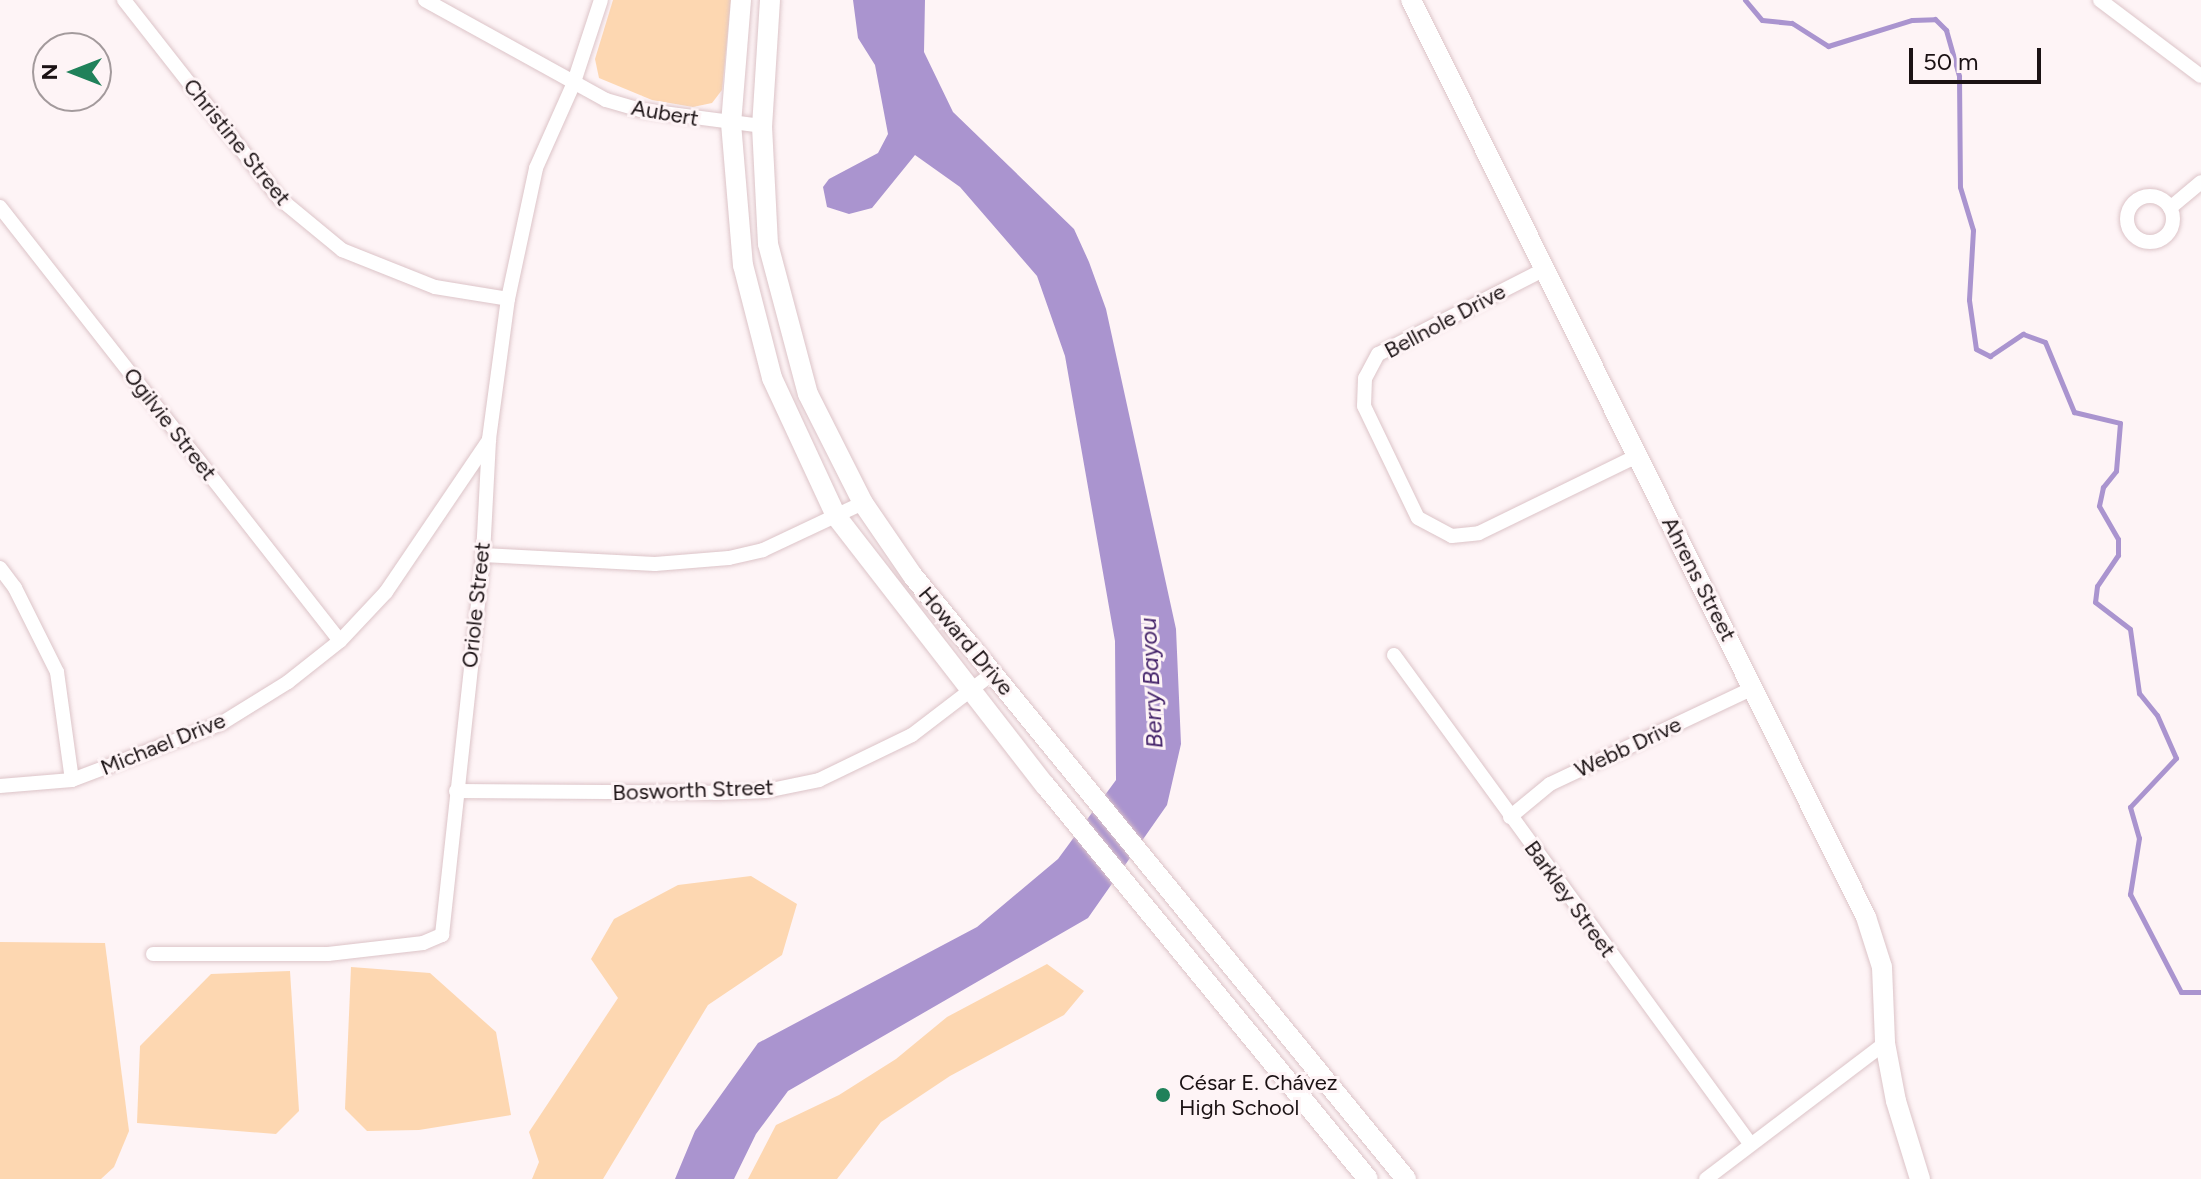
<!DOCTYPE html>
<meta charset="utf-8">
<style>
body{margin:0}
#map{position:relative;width:2201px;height:1179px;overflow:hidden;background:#fef4f6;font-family:Figtree,sans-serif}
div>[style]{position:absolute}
.green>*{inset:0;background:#fdd7b1}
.water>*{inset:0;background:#aa94cf}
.stream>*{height:5px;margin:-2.5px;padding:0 2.5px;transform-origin:2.5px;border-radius:2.5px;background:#aa94cf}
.roads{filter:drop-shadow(0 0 2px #dcc4c8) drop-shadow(0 0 2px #dcc4c8)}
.street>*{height:14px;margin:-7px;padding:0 7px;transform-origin:7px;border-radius:7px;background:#fff}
.street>.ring{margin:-7px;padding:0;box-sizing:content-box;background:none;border:14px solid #fff;border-radius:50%}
.secondary>*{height:20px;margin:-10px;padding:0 10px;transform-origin:10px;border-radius:10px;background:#fff}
.dots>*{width:22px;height:22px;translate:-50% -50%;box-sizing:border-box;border:4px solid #fef4f6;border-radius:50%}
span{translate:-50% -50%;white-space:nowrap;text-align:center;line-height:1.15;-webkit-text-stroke:6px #fef4f6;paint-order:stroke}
.street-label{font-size:22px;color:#1b1214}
.poi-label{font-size:22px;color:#1b1214}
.left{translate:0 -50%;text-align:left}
.water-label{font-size:24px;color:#432269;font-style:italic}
.north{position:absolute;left:32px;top:32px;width:80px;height:80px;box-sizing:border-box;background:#fef4f6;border:2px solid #a39a9c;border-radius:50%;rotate:270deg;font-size:22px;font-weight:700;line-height:32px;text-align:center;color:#1b1214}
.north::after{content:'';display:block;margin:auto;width:28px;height:36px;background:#20815a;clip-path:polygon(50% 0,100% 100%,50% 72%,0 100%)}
.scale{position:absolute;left:1909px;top:48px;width:132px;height:36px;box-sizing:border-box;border:4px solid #1b1214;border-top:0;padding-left:10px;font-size:24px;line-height:28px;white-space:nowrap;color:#1b1214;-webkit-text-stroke:6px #fef4f6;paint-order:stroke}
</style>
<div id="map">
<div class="green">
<div style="clip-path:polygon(613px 0,731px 0,722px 90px,712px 103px,693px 107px,652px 100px,599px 78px,595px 59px)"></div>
<div style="clip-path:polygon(751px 876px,797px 904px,782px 955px,708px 1005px,603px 1179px,532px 1179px,539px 1162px,529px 1132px,618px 998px,591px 959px,614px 919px,678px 885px)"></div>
<div style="clip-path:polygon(0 942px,105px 943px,129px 1131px,114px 1167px,101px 1179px,0 1179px)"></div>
<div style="clip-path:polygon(1047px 964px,1084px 991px,1064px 1015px,950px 1076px,881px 1122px,837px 1179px,748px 1179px,776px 1125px,839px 1095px,896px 1059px,947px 1017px)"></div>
<div style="clip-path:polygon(351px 967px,430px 973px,496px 1032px,511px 1115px,419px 1130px,367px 1131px,345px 1109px)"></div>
<div style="clip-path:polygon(290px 971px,299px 1111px,276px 1134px,137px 1123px,140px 1046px,211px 974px)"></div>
</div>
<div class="water">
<div style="clip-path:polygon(853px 0,925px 0,924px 52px,953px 112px,1074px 229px,1089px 262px,1106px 309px,1176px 629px,1181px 744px,1167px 805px,1088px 918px,788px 1091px,756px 1134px,734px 1179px,675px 1179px,695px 1131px,758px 1043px,977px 927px,1058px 859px,1116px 780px,1115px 641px,1065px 356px,1037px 276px,960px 187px,915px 155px,872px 208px,849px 214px,827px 207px,823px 187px,829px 179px,878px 153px,888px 134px,875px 65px,858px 38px)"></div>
</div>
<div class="stream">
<div style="left:1745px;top:0;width:26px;rotate:50deg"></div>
<div style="left:1762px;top:20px;width:30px;rotate:6deg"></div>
<div style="left:1792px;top:23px;width:43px;rotate:32.6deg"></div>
<div style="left:1828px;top:46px;width:88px;rotate:-17.2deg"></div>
<div style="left:1912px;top:20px;width:23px;rotate:-2deg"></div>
<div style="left:1935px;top:19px;width:16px;rotate:45deg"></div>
<div style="left:1946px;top:30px;width:48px;rotate:74.2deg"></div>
<div style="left:1959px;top:76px;width:111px;rotate:89.5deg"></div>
<div style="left:1960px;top:187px;width:45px;rotate:73.2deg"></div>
<div style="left:1973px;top:230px;width:70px;rotate:93.3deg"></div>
<div style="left:1969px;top:300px;width:49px;rotate:81.9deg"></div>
<div style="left:1976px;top:349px;width:16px;rotate:27deg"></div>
<div style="left:1990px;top:356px;width:40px;rotate:-34deg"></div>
<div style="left:2023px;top:334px;width:23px;rotate:20deg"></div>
<div style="left:2045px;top:342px;width:76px;rotate:67.5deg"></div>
<div style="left:2074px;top:412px;width:47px;rotate:13.4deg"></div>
<div style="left:2120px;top:423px;width:48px;rotate:94.8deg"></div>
<div style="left:2116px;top:471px;width:21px;rotate:129deg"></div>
<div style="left:2103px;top:487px;width:19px;rotate:102deg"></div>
<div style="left:2099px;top:506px;width:38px;rotate:60deg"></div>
<div style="left:2118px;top:539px;width:16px;rotate:90deg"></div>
<div style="left:2118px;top:555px;width:37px;rotate:124deg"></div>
<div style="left:2097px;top:586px;width:16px;rotate:97deg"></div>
<div style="left:2095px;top:602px;width:44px;rotate:37.6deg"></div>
<div style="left:2130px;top:629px;width:65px;rotate:82deg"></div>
<div style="left:2139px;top:693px;width:28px;rotate:51deg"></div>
<div style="left:2157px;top:715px;width:47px;rotate:66.2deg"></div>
<div style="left:2176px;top:758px;width:67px;rotate:133.2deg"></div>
<div style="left:2130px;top:807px;width:32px;rotate:74deg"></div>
<div style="left:2139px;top:838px;width:57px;rotate:99.1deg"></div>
<div style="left:2130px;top:894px;width:110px;rotate:62.5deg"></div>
<div style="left:2181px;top:992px;width:20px"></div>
</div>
<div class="roads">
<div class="street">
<div style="left:124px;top:0;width:251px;rotate:51.9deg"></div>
<div style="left:279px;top:198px;width:82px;rotate:39.5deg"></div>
<div style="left:342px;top:250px;width:100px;rotate:21.7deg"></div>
<div style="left:435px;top:287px;width:74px;rotate:9.3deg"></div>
<div style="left:425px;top:0;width:207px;rotate:28.9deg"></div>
<div style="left:606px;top:100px;width:36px;rotate:16deg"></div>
<div style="left:641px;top:110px;width:122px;rotate:7.5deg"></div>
<div style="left:2100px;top:0;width:126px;rotate:37deg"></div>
<div class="ring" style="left:2127px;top:196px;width:32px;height:32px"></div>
<div style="left:0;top:207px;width:551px;rotate:51.92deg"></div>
<div style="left:2170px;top:208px;width:40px;rotate:-40deg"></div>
<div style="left:1545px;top:269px;width:187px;rotate:153deg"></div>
<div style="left:1378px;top:354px;width:27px;rotate:118deg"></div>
<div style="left:1365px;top:378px;width:28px;rotate:92deg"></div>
<div style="left:1364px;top:406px;width:124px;rotate:64.3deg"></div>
<div style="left:1418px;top:518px;width:38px;rotate:28deg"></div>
<div style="left:1452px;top:536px;width:27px;rotate:-6deg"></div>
<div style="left:1479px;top:533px;width:176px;rotate:-26deg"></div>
<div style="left:483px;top:555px;width:172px;rotate:3deg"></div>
<div style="left:655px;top:564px;width:74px;rotate:-4.6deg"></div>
<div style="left:729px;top:558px;width:35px;rotate:-13deg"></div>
<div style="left:763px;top:550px;width:110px;rotate:-25.2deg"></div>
<div style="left:0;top:568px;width:25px;rotate:53deg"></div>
<div style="left:15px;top:588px;width:94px;rotate:63.4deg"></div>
<div style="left:57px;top:672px;width:109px;rotate:82.1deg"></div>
<div style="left:1394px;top:655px;width:603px;rotate:53.91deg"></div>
<div style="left:0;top:786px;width:72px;rotate:-4.8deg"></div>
<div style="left:72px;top:780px;width:160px;rotate:-20.8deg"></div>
<div style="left:222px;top:723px;width:78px;rotate:-31.8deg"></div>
<div style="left:288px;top:682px;width:66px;rotate:-38.3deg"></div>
<div style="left:340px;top:641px;width:67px;rotate:-46.8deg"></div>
<div style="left:386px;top:592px;width:184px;rotate:-55.9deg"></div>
<div style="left:456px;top:791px;width:260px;rotate:0.4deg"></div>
<div style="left:716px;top:793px;width:50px;rotate:-2.3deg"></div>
<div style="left:766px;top:791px;width:54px;rotate:-11.7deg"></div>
<div style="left:819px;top:780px;width:103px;rotate:-25.8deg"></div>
<div style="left:912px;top:735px;width:102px;rotate:-37.4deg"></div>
<div style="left:1510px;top:817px;width:52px;rotate:-39.5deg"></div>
<div style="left:1550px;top:784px;width:225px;rotate:-25.3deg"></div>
<div style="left:153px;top:954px;width:175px"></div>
<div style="left:328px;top:954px;width:96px;rotate:-6.6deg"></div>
<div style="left:423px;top:943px;width:21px;rotate:-23deg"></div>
<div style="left:442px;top:935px;width:382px;rotate:-83.8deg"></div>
<div style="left:483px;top:555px;width:116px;rotate:-87deg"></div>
<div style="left:489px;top:439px;width:141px;rotate:-82.3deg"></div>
<div style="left:508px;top:299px;width:134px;rotate:-77.9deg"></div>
<div style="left:536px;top:168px;width:91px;rotate:-66deg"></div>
<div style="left:573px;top:85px;width:89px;rotate:-71.8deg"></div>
<div style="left:1706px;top:1179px;width:225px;rotate:-37.2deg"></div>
</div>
<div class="secondary">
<div style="left:741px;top:0;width:123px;rotate:94.6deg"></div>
<div style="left:731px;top:123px;width:143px;rotate:85.2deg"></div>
<div style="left:743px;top:265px;width:117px;rotate:75.6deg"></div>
<div style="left:772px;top:378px;width:152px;rotate:65.1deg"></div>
<div style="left:836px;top:516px;width:341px;rotate:52.2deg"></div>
<div style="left:1045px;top:785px;width:509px;rotate:50.66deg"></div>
<div style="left:770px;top:0;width:126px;rotate:93.6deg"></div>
<div style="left:762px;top:126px;width:118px;rotate:87.1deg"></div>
<div style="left:768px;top:244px;width:155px;rotate:75.1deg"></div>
<div style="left:808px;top:394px;width:122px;rotate:63.2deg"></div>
<div style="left:863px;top:503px;width:88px;rotate:55.6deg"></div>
<div style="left:913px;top:576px;width:779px;rotate:50.73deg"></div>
<div style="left:1411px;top:0;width:1024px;rotate:63.61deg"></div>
<div style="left:1866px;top:917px;width:52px;rotate:72.3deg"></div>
<div style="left:1882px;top:967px;width:76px;rotate:87.7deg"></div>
<div style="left:1885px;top:1043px;width:59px;rotate:79.3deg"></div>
<div style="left:1896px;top:1101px;width:82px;rotate:72.9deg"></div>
</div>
</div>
<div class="dots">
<div style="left:1163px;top:1095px;background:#20815a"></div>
</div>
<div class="street-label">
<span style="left:665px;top:113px;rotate:10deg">Aubert</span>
<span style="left:237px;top:142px;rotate:51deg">Christine Street</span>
<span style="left:1445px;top:321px;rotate:-28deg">Bellnole Drive</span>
<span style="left:170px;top:424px;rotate:52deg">Ogilvie Street</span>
<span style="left:1699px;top:579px;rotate:63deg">Ahrens Street</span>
<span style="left:476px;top:605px;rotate:-84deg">Oriole Street</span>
<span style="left:966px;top:641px;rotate:50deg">Howard Drive</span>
<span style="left:163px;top:744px;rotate:-22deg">Michael Drive</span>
<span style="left:1628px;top:747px;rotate:-25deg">Webb Drive</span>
<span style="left:693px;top:790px;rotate:-2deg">Bosworth Street</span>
<span style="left:1570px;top:899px;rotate:54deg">Barkley Street</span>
</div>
<div class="poi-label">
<span class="left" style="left:1179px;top:1095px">César E. Chávez<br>High School</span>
</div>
<div class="water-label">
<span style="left:1151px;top:683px;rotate:-93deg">Berry Bayou</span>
</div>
<div class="north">N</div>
<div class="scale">50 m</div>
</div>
